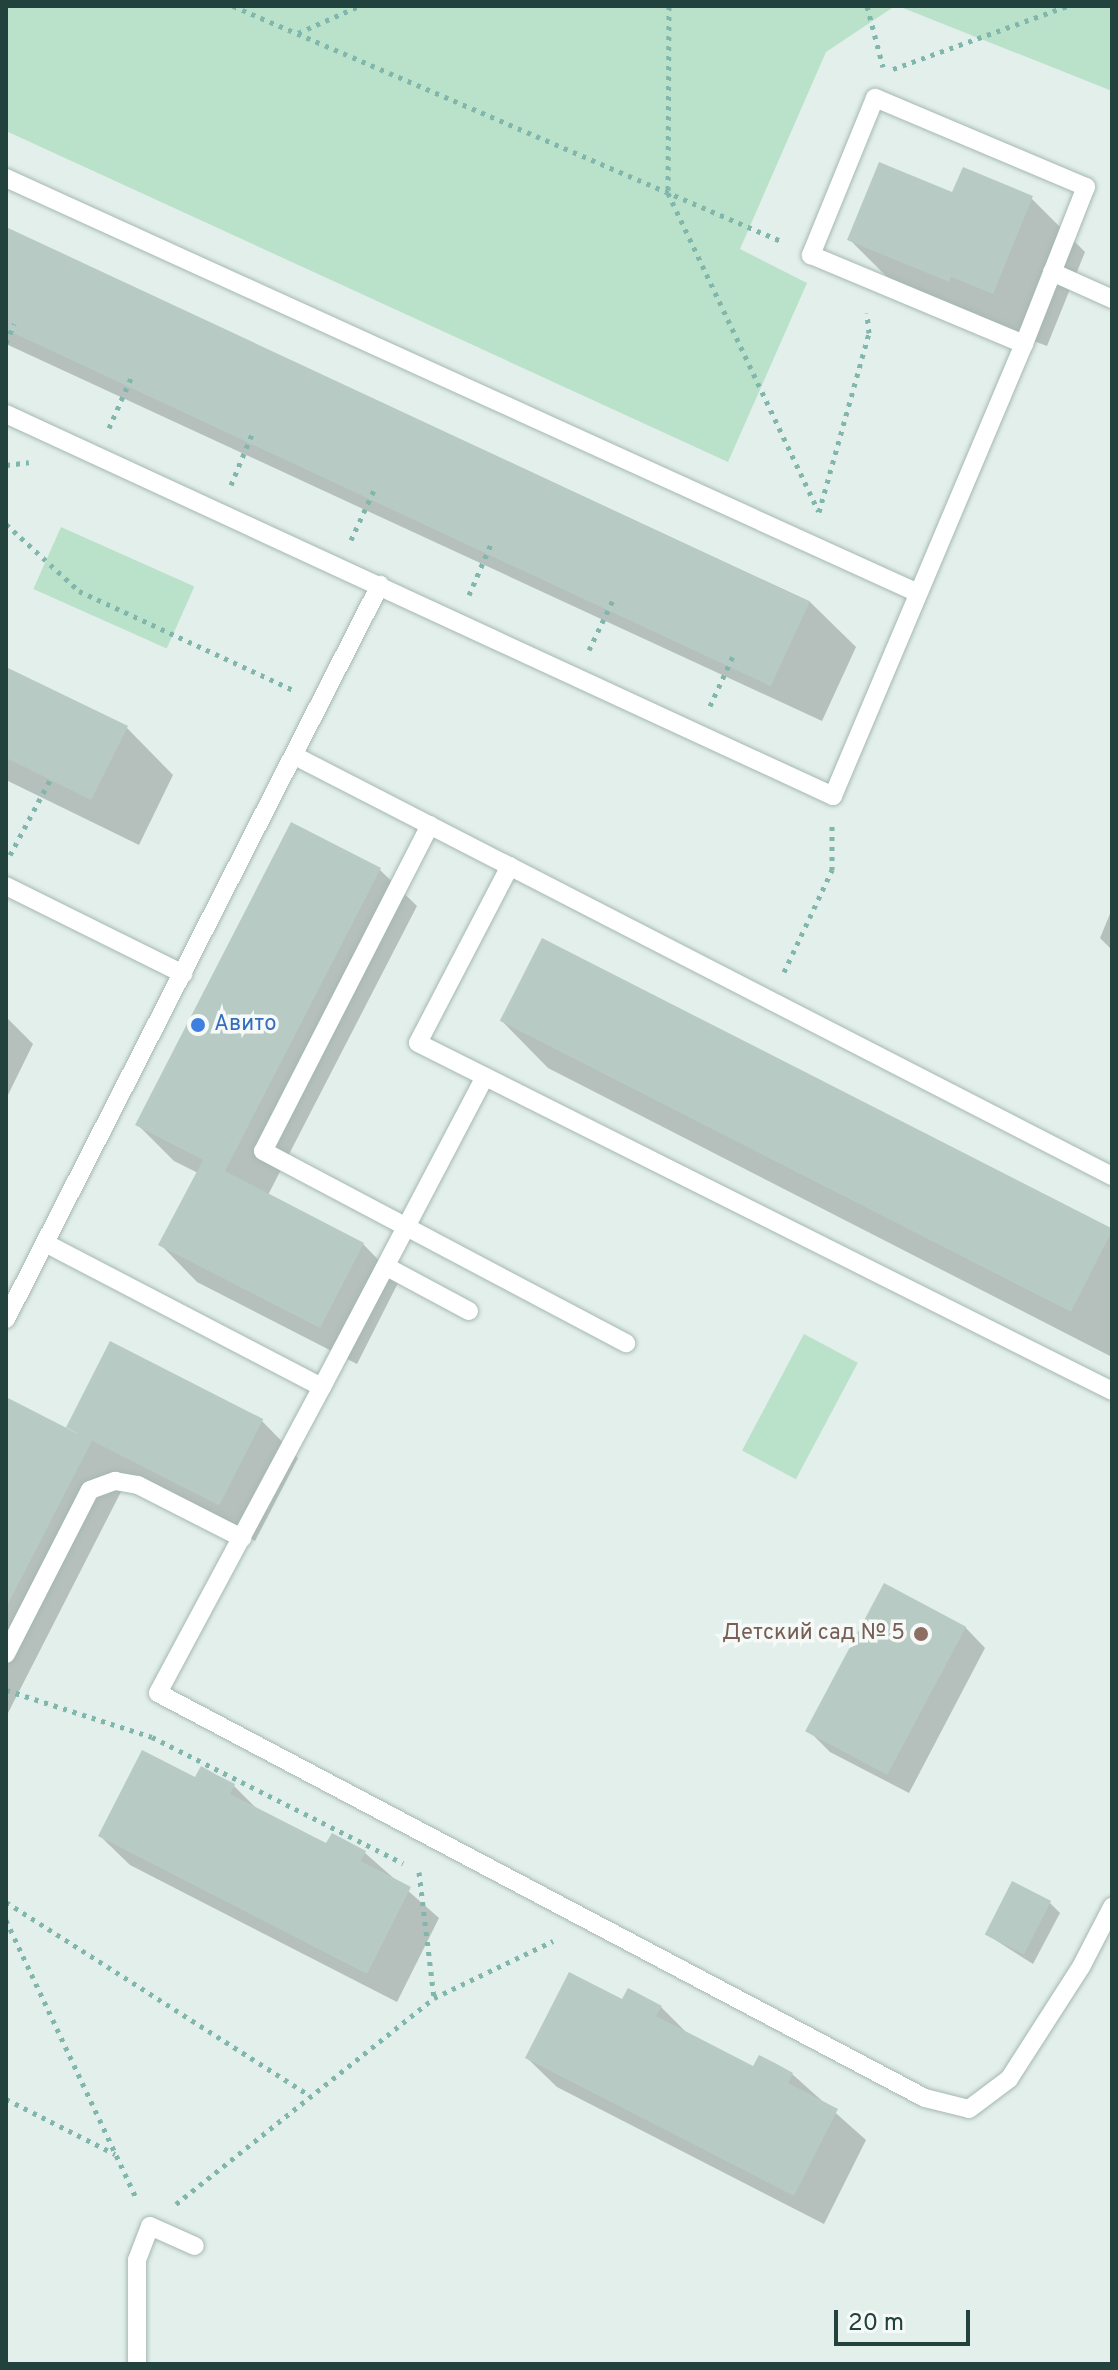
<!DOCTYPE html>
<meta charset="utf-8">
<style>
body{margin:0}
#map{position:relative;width:1118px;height:2370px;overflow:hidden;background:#e3efeb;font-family:Overpass,sans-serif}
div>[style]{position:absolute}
.green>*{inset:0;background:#bae2ca;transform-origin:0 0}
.shadow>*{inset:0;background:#0003}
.building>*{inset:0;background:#b8cac4;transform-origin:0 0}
.path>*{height:5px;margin-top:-2.5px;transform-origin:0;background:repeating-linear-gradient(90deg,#80b6ab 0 4px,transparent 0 10px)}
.roads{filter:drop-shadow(0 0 2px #a5b8b3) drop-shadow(0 0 2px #a5b8b3)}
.lane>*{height:18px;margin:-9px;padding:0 9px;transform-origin:9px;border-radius:9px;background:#fff}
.dots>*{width:22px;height:22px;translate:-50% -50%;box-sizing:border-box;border:4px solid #f5faf8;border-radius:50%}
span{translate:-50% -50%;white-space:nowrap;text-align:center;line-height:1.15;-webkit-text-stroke:7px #f5faf8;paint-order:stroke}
.shop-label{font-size:22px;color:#366cbe}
.left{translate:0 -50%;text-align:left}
.education-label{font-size:22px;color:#785e54}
.right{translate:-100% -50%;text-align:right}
.frame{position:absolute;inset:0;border:8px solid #21423d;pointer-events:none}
.scale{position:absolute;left:834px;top:2310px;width:136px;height:36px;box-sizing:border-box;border:4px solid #21423d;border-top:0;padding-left:10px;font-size:24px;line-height:28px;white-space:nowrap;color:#21423d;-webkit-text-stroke:6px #f5faf8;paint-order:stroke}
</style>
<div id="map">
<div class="green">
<div style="clip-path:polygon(6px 6px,895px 6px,826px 52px,740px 249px,807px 283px,728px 462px,6px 131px)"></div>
<div style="clip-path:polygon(898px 6px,1112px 6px,1112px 91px)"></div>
<div style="left:61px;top:527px;width:146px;height:68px;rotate:24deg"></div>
<div style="left:804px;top:1334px;width:61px;height:132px;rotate:28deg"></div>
</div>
<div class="shadow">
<div style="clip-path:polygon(1031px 198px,1085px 252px,1047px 346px,903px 293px,849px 239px)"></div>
<div style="clip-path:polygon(6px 229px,809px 601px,856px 647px,822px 721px,6px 344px)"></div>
<div style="clip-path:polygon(6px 669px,127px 728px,173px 775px,139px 845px,6px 780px)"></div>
<div style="clip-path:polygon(380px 870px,417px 906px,268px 1195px,363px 1244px,399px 1281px,357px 1364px,197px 1282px,161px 1245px,198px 1173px,174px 1161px,137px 1124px)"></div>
<div style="clip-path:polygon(1112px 909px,1112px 950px,1100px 938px)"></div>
<div style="clip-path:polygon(6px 1017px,33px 1044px,6px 1099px)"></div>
<div style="clip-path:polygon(502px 1021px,1112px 1233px,1112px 1357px,548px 1068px)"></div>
<div style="clip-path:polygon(6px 1399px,74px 1434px,262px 1421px,298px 1458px,255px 1541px,122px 1473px,127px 1480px,6px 1717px)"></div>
<div style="clip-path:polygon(965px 1627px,985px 1648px,909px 1793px,830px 1752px,809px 1731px)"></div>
<div style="clip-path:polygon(234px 1786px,260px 1812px,327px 1846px,333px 1836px,365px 1853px,439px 1918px,397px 2002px,130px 1865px,100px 1836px)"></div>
<div style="clip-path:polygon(1050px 1903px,1060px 1913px,1033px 1964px,986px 1934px)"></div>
<div style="clip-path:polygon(623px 2001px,661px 2007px,688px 2034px,754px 2068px,792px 2074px,866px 2140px,824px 2224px,557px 2087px,527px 2058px)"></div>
</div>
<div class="building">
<div style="clip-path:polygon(879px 162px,952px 192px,963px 167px,1033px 196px,993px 294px,951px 277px,949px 282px,847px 240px)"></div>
<div style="left:6px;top:227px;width:887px;height:93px;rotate:25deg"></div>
<div style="clip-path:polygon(6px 667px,128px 726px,91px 800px,6px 758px)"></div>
<div style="clip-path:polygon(291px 822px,381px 868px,225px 1171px,364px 1243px,320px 1328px,158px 1245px,203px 1160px,135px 1125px)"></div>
<div style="left:542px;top:938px;width:641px;height:93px;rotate:27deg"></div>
<div style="left:110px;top:1341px;width:172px;height:97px;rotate:27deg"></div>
<div style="clip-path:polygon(6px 1397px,92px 1441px,6px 1608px)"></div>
<div style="left:884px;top:1583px;width:93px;height:168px;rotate:28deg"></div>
<div style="clip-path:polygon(142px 1750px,195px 1777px,201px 1766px,217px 1775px,235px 1784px,230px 1794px,326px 1843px,332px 1833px,366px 1851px,361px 1861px,411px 1887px,367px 1974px,98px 1836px)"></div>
<div style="left:1012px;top:1881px;width:44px;height:60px;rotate:27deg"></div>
<div style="clip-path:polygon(569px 1972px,622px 1999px,628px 1988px,662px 2006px,656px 2016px,753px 2066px,759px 2055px,775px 2063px,793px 2073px,788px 2083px,838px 2109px,794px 2196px,525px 2058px)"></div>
</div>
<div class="path">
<div style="left:233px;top:6px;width:596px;rotate:23.21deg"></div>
<div style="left:669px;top:6px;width:187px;rotate:90.3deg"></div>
<div style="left:668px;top:193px;width:352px;rotate:64.7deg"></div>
<div style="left:867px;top:6px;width:63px;rotate:75.3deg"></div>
<div style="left:298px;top:33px;width:67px;rotate:-23.9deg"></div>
<div style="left:893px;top:69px;width:185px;rotate:-19.9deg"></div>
<div style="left:6px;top:343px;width:21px;rotate:-67deg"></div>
<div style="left:109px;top:428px;width:55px;rotate:-66.3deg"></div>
<div style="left:6px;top:465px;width:23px;rotate:-7deg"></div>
<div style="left:231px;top:485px;width:55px;rotate:-67.6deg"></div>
<div style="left:819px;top:512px;width:186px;rotate:-74.4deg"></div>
<div style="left:869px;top:333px;width:20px;rotate:-96deg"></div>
<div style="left:6px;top:524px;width:99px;rotate:42.5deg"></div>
<div style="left:79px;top:591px;width:236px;rotate:24.8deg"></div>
<div style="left:351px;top:540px;width:55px;rotate:-65.3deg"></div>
<div style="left:469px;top:595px;width:56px;rotate:-66.7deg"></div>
<div style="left:589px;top:650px;width:55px;rotate:-64.4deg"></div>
<div style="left:710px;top:706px;width:55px;rotate:-65.3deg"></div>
<div style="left:10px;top:855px;width:85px;rotate:-61.9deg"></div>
<div style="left:784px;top:972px;width:113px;rotate:-64.8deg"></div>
<div style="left:832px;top:870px;width:45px;rotate:-90deg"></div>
<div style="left:6px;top:1690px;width:153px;rotate:17.8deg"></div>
<div style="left:152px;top:1737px;width:281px;rotate:26.7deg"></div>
<div style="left:419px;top:1872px;width:127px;rotate:83.2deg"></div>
<div style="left:6px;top:1902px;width:359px;rotate:32.5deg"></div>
<div style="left:6px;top:1920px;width:306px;rotate:64.9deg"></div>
<div style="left:6px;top:2099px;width:122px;rotate:26.8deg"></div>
<div style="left:176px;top:2204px;width:330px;rotate:-38.6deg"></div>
<div style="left:434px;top:1998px;width:132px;rotate:-25.6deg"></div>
</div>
<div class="roads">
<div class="lane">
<div style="left:6px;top:178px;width:1002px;rotate:24.47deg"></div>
<div style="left:1052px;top:272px;width:66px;rotate:24.2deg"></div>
<div style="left:6px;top:414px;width:911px;rotate:24.79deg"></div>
<div style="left:833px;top:796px;width:491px;rotate:-67.1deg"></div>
<div style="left:1024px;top:344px;width:169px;rotate:-68.5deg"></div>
<div style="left:1086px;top:187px;width:229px;rotate:-157.1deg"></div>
<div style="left:875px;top:98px;width:170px;rotate:112.2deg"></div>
<div style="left:811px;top:255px;width:231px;rotate:22.7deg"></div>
<div style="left:295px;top:756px;width:919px;rotate:27.21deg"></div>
<div style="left:430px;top:825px;width:366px;rotate:117.1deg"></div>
<div style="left:263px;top:1151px;width:411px;rotate:27.9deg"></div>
<div style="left:510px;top:866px;width:199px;rotate:117.5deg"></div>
<div style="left:418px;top:1043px;width:776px;rotate:26.63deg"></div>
<div style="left:6px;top:886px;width:198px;rotate:26.4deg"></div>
<div style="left:45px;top:1243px;width:312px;rotate:27.5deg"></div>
<div style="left:322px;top:1387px;width:350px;rotate:-62.3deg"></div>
<div style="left:387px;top:1267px;width:93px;rotate:28.2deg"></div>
<div style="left:6px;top:1319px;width:824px;rotate:-63deg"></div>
<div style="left:322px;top:1387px;width:347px;rotate:118.2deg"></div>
<div style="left:158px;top:1693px;width:867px;rotate:27.84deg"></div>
<div style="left:925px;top:2098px;width:45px;rotate:14deg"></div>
<div style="left:969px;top:2109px;width:50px;rotate:-36.9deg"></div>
<div style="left:1009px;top:2079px;width:133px;rotate:-57.3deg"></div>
<div style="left:1081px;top:1967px;width:68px;rotate:-62.7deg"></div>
<div style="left:6px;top:1654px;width:184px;rotate:-62.9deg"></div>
<div style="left:90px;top:1490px;width:27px;rotate:-20deg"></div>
<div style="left:115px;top:1481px;width:23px;rotate:10deg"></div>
<div style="left:138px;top:1485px;width:117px;rotate:27deg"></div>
<div style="left:137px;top:2364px;width:104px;rotate:-90deg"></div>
<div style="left:137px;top:2260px;width:36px;rotate:-69deg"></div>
<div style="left:150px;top:2226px;width:49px;rotate:24deg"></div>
</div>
</div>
<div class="dots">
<div style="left:198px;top:1025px;background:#3f7fe0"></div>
<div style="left:921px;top:1634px;background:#8d6e63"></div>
</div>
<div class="shop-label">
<span class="left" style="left:214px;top:1025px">Авито</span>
</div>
<div class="education-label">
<span class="right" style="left:905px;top:1634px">Детский сад № 5</span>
</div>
<div class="frame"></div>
<div class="scale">20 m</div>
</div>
